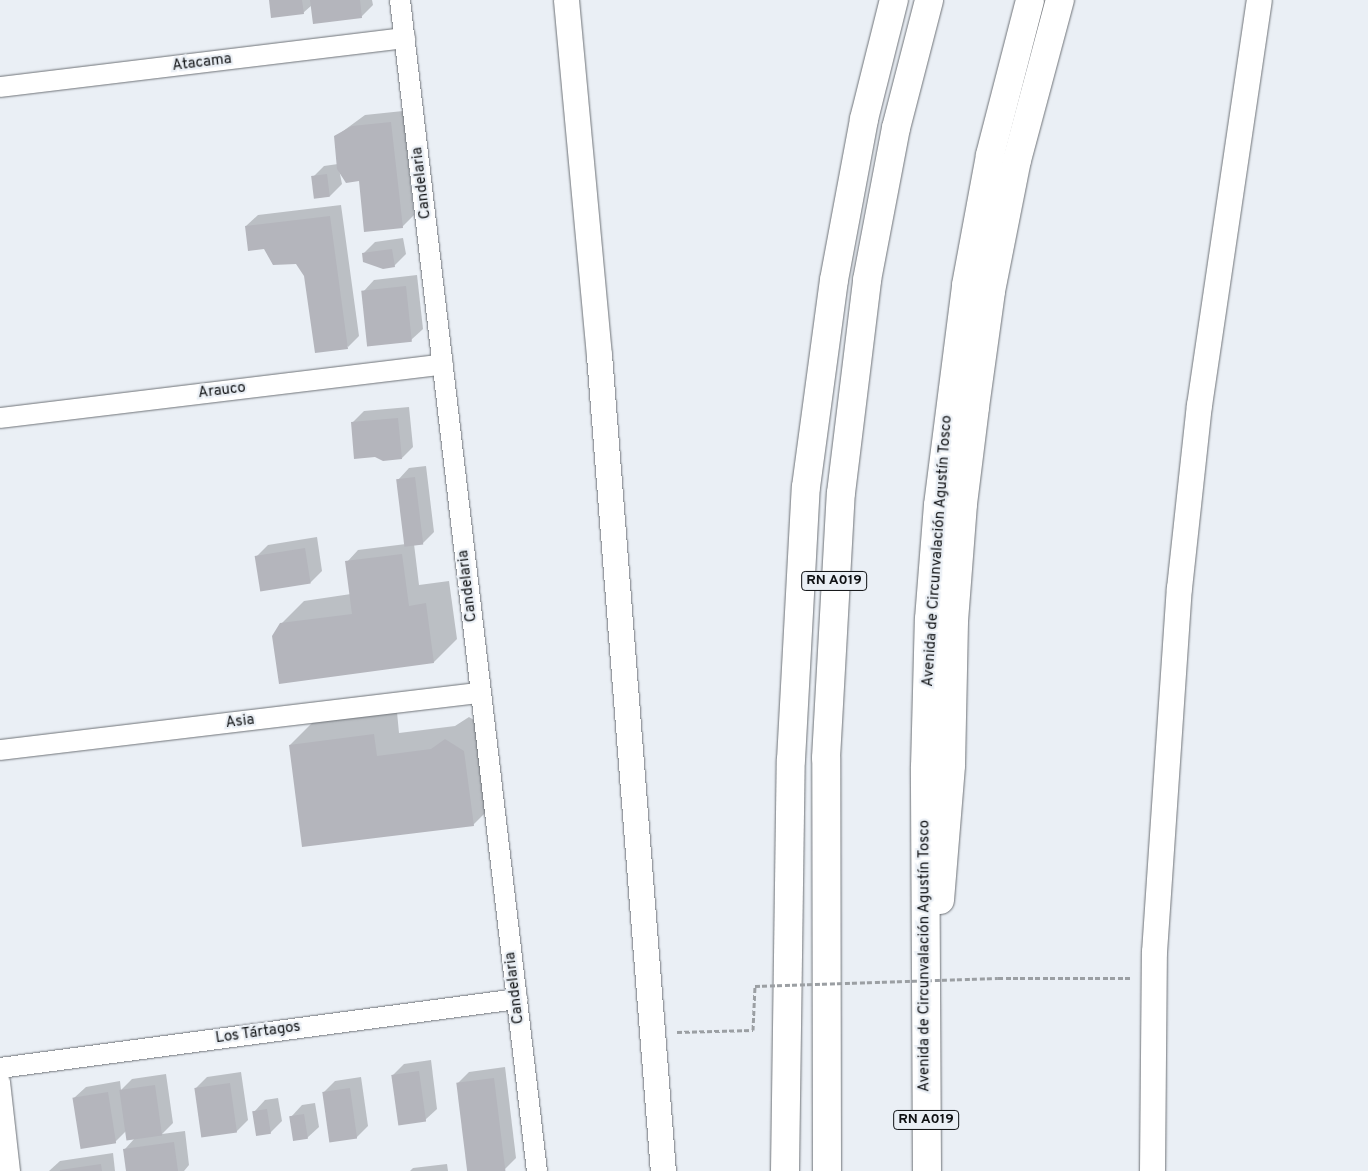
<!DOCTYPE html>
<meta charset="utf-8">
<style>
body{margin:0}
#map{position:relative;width:1368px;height:1171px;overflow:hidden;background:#eaeff5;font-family:Overpass,sans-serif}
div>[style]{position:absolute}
.shadow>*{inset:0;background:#0003}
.building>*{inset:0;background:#b4b5bc;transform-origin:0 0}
.path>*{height:3px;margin-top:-1.5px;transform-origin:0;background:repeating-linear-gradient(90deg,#9b9fa3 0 5px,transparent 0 7.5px)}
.roads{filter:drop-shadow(0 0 1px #6e7277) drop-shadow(0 0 1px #6e7277)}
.minor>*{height:20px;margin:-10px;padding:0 10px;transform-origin:10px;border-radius:10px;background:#fff}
.tertiary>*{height:25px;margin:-12.5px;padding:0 12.5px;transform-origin:12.5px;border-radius:12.5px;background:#fff}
.motorway>*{height:28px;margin:-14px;padding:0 14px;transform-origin:14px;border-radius:14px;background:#fff}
.path-bridge>*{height:3px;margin-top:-1.5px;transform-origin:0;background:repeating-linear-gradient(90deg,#9b9fa3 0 5px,transparent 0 7.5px)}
span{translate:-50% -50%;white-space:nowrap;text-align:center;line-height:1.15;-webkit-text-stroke:4.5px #eaeff5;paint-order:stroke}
.shield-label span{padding:1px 4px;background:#eaeff5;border:1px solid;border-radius:4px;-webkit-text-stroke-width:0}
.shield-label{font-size:14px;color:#0f1113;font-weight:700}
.street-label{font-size:15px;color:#0f1113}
</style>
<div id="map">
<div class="shadow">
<div style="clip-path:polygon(270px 0,372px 0,373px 5px,361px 17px,312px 5px,303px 13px)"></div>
<div style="clip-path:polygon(403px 111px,414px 215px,402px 227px,360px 180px,339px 169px,342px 184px,330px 196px,316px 198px,312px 178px,324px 166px,338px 164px,335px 137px,365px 115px)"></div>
<div style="clip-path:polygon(341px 205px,359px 336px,348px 347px,297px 262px,264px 248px,246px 226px,258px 215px)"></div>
<div style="clip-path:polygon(403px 238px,406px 254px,394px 266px,363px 254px,375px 242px)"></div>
<div style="clip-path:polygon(417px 275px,423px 329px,411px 340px,363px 292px,374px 280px)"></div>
<div style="clip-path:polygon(409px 407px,413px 447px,402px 458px,352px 423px,364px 411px)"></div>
<div style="clip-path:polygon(426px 466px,434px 532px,423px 543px,414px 544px,419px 585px,449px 581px,457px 639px,434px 662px,281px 624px,304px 601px,351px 594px,347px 562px,358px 550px,406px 544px,398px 480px,409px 468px)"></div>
<div style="clip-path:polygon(317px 537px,322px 571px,310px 583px,256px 557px,268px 545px)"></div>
<div style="clip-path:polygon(397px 712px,399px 733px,455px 726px,469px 717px,487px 728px,496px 802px,473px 825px,290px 745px,313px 722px)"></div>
<div style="clip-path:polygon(431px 1060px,437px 1109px,425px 1120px,393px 1075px,404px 1064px)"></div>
<div style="clip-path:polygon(505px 1067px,516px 1158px,505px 1169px,468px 1171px,458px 1083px,469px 1072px)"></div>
<div style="clip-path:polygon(241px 1072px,248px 1120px,236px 1132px,195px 1089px,207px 1077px)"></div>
<div style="clip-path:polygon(166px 1074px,173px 1123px,162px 1134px,185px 1131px,189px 1165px,184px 1171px,127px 1171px,125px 1149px,135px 1138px,126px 1131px,115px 1142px,74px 1098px,86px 1087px,120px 1081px,121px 1090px,132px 1079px)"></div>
<div style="clip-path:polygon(361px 1077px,368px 1126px,356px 1138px,323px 1093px,335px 1081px)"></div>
<div style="clip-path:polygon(278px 1098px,282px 1121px,270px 1133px,254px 1112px,265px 1100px)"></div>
<div style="clip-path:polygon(315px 1103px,319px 1127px,307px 1138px,291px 1117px,302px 1105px)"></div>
<div style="clip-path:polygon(113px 1153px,115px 1171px,49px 1171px,60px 1161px)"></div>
<div style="clip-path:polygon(447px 1164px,448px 1171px,410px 1171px,413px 1168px)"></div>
</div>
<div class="building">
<div style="clip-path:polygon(269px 0,302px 0,304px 14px,271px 18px)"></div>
<div style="clip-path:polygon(310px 0,360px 0,362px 18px,313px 24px)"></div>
<div style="clip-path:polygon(391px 122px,403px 228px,364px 232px,359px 181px,346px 183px,337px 169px,334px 136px,352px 126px)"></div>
<div style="left:327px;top:174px;width:23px;height:16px;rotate:83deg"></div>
<div style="clip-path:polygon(330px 216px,348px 349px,315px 353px,304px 276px,296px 264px,273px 265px,264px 249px,248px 251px,245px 226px)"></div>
<div style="clip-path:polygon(392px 249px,395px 267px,383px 269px,363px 262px,362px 253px)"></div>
<div style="left:406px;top:286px;width:56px;height:45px;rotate:84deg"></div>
<div style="clip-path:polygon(398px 418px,402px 459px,383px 461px,375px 457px,354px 459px,351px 422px)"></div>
<div style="left:415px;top:477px;width:68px;height:19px;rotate:83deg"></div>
<div style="left:305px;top:548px;width:36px;height:51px;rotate:81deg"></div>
<div style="clip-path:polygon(402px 554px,409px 606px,426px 603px,434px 663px,279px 684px,272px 636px,280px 623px,352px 614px,345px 561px)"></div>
<div style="clip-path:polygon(374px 734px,377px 756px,431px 749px,445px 739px,464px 751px,474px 826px,302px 847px,289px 745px)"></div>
<div style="left:419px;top:1071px;width:51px;height:28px;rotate:82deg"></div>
<div style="left:494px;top:1078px;width:94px;height:38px;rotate:83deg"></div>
<div style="left:230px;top:1083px;width:50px;height:36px;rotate:82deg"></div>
<div style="left:155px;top:1085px;width:51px;height:36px;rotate:82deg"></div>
<div style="left:350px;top:1088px;width:51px;height:28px;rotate:82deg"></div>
<div style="left:108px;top:1092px;width:52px;height:36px;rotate:81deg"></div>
<div style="left:267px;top:1109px;width:25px;height:15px;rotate:81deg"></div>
<div style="left:304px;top:1114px;width:25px;height:15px;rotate:81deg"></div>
<div style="clip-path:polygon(174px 1142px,178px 1171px,126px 1171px,123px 1149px)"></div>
<div style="clip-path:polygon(101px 1164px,102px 1171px,60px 1171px,60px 1170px)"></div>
</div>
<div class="path">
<div style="left:998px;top:978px;width:132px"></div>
<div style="left:677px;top:1032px;width:76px;rotate:-1.5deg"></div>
<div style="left:753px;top:1030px;width:44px;rotate:-87.4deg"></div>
</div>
<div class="roads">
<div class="minor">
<div style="left:400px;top:0;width:1179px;rotate:83.33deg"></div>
<div style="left:0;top:87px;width:408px;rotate:-6.9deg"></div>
<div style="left:0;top:418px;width:446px;rotate:-6.9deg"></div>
<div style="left:0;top:750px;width:484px;rotate:-6.8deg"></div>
<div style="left:0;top:1068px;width:522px;rotate:-7.6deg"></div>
<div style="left:0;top:1082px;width:90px;rotate:83.6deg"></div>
</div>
<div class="tertiary">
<div style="left:566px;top:0;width:357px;rotate:84.7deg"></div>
<div style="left:599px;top:355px;width:819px;rotate:85.52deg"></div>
<div style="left:1152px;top:1171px;width:219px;rotate:-89.5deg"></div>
<div style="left:1154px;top:952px;width:365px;rotate:-86.1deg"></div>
<div style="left:1179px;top:588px;width:184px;rotate:-83.8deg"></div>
<div style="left:1199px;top:405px;width:409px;rotate:-81.6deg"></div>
</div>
<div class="motorway">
<div style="left:940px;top:900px;width:135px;rotate:-85.3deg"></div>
<div style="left:951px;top:765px;width:144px;rotate:-88.8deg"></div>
<div style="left:954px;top:621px;width:117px;rotate:-85.6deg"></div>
<div style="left:963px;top:504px;width:98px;rotate:-82.9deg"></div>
<div style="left:975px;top:407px;width:117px;rotate:-82.1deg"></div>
<div style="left:991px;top:291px;width:134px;rotate:-78.8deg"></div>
<div style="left:1017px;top:160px;width:166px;rotate:-75deg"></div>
<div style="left:785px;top:1171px;width:411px;rotate:-89.2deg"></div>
<div style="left:791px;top:760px;width:273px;rotate:-86.9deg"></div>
<div style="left:806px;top:487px;width:209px;rotate:-82.3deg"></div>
<div style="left:834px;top:280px;width:164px;rotate:-79.4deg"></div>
<div style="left:864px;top:119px;width:123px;rotate:-75.9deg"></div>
<div style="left:827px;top:1171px;width:413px;rotate:-90.1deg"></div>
<div style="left:826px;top:758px;width:265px;rotate:-86.8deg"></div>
<div style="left:841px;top:493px;width:215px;rotate:-83deg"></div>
<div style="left:867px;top:280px;width:155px;rotate:-79.2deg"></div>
<div style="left:896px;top:128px;width:132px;rotate:-75.5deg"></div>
<div style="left:927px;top:1171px;width:404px;rotate:-90.3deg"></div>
<div style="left:925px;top:767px;width:148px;rotate:-88.5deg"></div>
<div style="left:929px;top:619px;width:114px;rotate:-85.5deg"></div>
<div style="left:938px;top:505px;width:222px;rotate:-82.7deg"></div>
<div style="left:966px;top:285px;width:132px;rotate:-79.5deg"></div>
<div style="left:990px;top:155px;width:160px;rotate:-75.5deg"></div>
</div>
</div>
<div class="path-bridge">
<div style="left:755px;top:986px;width:243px;rotate:-1.9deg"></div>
</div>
<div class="shield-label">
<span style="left:834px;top:581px">RN A019</span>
<span style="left:926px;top:1120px">RN A019</span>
</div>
<div class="street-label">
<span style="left:202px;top:63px;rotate:-7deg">Atacama</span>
<span style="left:422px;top:183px;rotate:-97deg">Candelaria</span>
<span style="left:222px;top:391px;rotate:-7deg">Arauco</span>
<span style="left:938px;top:551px;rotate:-86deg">Avenida de Circunvalación Agustín Tosco</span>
<span style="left:468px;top:586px;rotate:-97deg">Candelaria</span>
<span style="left:240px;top:722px;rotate:-7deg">Asia</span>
<span style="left:925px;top:956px;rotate:-90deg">Avenida de Circunvalación Agustín Tosco</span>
<span style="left:515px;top:988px;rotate:-97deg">Candelaria</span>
<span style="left:258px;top:1033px;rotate:-8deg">Los Tártagos</span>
</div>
</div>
